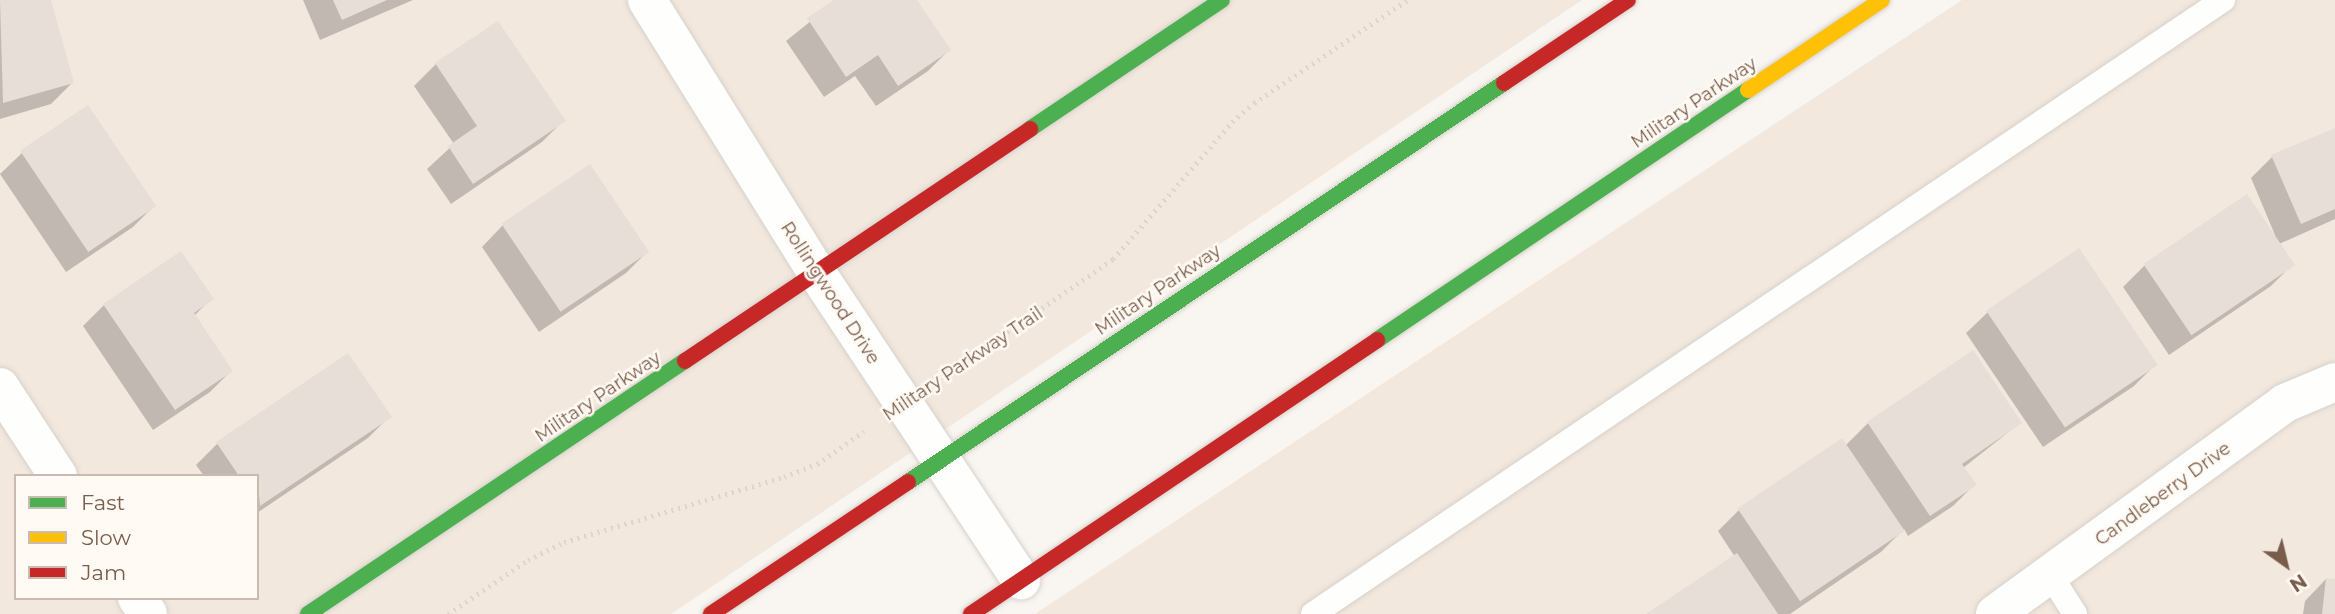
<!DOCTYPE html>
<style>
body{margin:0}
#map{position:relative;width:2335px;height:614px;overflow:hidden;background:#f9f5f0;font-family:Montserrat,sans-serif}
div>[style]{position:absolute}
.residential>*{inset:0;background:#f2e8de}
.shadow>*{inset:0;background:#0003}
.building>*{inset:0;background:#e6ded7;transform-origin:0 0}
.path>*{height:4.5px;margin-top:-2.25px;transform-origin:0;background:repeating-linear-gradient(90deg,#dcd5d0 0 2px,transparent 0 7px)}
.roads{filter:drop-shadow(0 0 2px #d7d1cb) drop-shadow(0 0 2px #d7d1cb)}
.lane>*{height:24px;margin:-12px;padding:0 12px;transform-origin:12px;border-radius:12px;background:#fefefd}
.street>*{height:38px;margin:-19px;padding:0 19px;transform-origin:19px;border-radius:19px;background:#fefefd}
.fast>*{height:16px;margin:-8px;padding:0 8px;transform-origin:8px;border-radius:8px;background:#4caf50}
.slow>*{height:16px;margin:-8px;padding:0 8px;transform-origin:8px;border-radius:8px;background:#ffc107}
.jam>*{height:16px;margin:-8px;padding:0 8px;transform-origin:8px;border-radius:8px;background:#c62828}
span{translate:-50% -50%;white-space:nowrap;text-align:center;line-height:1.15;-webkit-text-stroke:5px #fffaf3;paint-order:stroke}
.street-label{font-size:18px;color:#7a5c4d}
.legend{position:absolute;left:14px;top:474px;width:245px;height:126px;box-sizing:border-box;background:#fffaf3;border:2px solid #cabbb1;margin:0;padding:9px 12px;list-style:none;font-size:21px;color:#7a5c4d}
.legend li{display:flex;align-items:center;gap:14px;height:35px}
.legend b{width:35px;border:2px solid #cabbb1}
.north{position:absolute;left:2251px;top:530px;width:70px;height:70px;-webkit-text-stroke:5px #fffaf3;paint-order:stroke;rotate:146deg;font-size:19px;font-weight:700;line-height:28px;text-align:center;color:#7a5c4d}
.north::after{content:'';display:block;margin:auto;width:24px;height:32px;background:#7a5c4d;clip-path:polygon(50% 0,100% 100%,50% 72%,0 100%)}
</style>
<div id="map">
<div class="residential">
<div style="clip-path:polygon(evenodd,0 0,1582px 0,671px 614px,0 614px,0 0,16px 476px,257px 476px,257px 598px,16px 598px,16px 476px)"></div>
<div style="clip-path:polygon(1962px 0,2335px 0,2335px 614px,1035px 614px)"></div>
</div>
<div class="shadow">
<div style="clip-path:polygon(0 0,49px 0,72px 83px,51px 104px,0 119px)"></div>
<div style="clip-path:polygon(303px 0,413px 0,320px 40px)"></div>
<div style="clip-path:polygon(837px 0,915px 0,949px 50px,928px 71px,876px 106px,855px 76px,824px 97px,786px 41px)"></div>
<div style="clip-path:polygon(497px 23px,563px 121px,542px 142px,451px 204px,427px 169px,454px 144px,414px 86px,436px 64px)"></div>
<div style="clip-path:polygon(2335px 130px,2335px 219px,2279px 244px,2293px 264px,2271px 286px,2169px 355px,2123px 287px,2144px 266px,2275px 235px,2251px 178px,2272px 157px)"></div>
<div style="clip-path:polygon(22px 153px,154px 206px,133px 227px,66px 272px,0 174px)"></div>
<div style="clip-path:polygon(503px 225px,647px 252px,626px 273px,539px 332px,482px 247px)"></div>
<div style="clip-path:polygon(211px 299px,194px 316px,231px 371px,210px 392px,153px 430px,83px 326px,104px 305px)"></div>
<div style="clip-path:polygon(1988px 312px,2156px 364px,2134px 386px,2043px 447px,1966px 333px)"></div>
<div style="clip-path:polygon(389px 417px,368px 438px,257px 513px,257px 476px,204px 476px,196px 465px,218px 443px)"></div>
<div style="clip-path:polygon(1868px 423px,2020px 423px,1963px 468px,1974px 485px,1953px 506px,1908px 536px,1904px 529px,1881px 552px,1790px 614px,1650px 614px,1735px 557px,1718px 531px,1739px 510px,1845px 446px)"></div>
<div style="clip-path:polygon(2326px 579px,2335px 580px,2335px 614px,2303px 614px,2305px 601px)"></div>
</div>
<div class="building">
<div style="clip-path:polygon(0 0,51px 0,74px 83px,3px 103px)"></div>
<div style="clip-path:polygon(333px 0,387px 0,342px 20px)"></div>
<div style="clip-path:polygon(834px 0,917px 0,951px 50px,898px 86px,878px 55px,846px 77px,807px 18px)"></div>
<div style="clip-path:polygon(498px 21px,566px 121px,473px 184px,448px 146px,477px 126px,435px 63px)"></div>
<div style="left:88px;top:105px;width:122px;height:82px;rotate:56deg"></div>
<div style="clip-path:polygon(2335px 128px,2335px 209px,2301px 224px,2271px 155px)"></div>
<div style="left:590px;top:164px;width:106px;height:107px;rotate:56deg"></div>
<div style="left:2247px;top:194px;width:86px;height:125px;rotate:56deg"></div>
<div style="left:2079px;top:248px;width:141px;height:112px;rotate:56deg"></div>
<div style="clip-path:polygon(181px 251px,214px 299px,194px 313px,233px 371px,175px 410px,103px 304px)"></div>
<div style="clip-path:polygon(1973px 350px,2022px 423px,1962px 464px,1977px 485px,1930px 516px,1867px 422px)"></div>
<div style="clip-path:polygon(348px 353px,392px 417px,260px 506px,257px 476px,239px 476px,216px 442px)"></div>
<div style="left:1842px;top:438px;width:112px;height:126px;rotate:56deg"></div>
<div style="clip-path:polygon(1737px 553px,1778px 614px,1646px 614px)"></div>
<div style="clip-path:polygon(2326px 578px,2335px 579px,2335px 614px,2322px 614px)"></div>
</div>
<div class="path">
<div style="left:944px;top:376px;width:206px;rotate:-34.7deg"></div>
<div style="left:1113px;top:259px;width:181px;rotate:-49deg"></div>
<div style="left:1232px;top:122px;width:29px;rotate:-41deg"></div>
<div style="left:1254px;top:103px;width:184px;rotate:-33.9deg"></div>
<div style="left:448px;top:614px;width:97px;rotate:-34deg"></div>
<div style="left:528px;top:560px;width:40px;rotate:-26.6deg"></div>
<div style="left:564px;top:542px;width:229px;rotate:-16.5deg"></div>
<div style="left:784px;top:477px;width:35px;rotate:-22deg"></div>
<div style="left:817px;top:464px;width:57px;rotate:-35.1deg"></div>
</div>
<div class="roads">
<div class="lane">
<div style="left:2051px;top:576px;width:45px;rotate:57.7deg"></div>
<div style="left:1313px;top:614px;width:1098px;rotate:-34.01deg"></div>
</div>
<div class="street">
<div style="left:647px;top:0;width:322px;rotate:58.1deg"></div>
<div style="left:817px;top:273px;width:369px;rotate:56.4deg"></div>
<div style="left:0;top:387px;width:106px;rotate:56.9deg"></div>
<div style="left:137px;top:598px;width:19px;rotate:55deg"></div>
<div style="left:1995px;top:614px;width:359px;rotate:-36deg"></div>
<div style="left:2285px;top:403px;width:54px;rotate:-22.8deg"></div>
</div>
<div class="fast">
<div style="left:1030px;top:129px;width:231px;rotate:-33.9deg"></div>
<div style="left:1377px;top:340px;width:447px;rotate:-34deg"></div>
<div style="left:908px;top:482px;width:717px;rotate:-33.8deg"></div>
<div style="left:308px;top:614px;width:454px;rotate:-33.9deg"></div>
</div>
<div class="slow">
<div style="left:1748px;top:90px;width:161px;rotate:-33.9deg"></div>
</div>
<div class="jam">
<div style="left:1504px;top:83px;width:149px;rotate:-33.8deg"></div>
<div style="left:685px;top:361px;width:416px;rotate:-33.9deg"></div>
<div style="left:711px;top:614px;width:237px;rotate:-33.8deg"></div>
<div style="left:971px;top:614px;width:490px;rotate:-34deg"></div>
</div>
</div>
<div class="street-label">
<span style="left:1694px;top:103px;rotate:-34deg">Military Parkway</span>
<span style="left:1158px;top:290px;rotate:-34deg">Military Parkway</span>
<span style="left:830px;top:293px;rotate:57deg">Rollingwood Drive</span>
<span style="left:963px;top:364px;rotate:-34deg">Military Parkway Trail</span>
<span style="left:598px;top:397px;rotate:-34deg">Military Parkway</span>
<span style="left:2163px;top:494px;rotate:-36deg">Candleberry Drive</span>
</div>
<ul class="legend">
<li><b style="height:9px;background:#4caf50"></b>Fast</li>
<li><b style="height:9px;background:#ffc107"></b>Slow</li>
<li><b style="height:9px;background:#c62828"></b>Jam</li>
</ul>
<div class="north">N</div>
</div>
